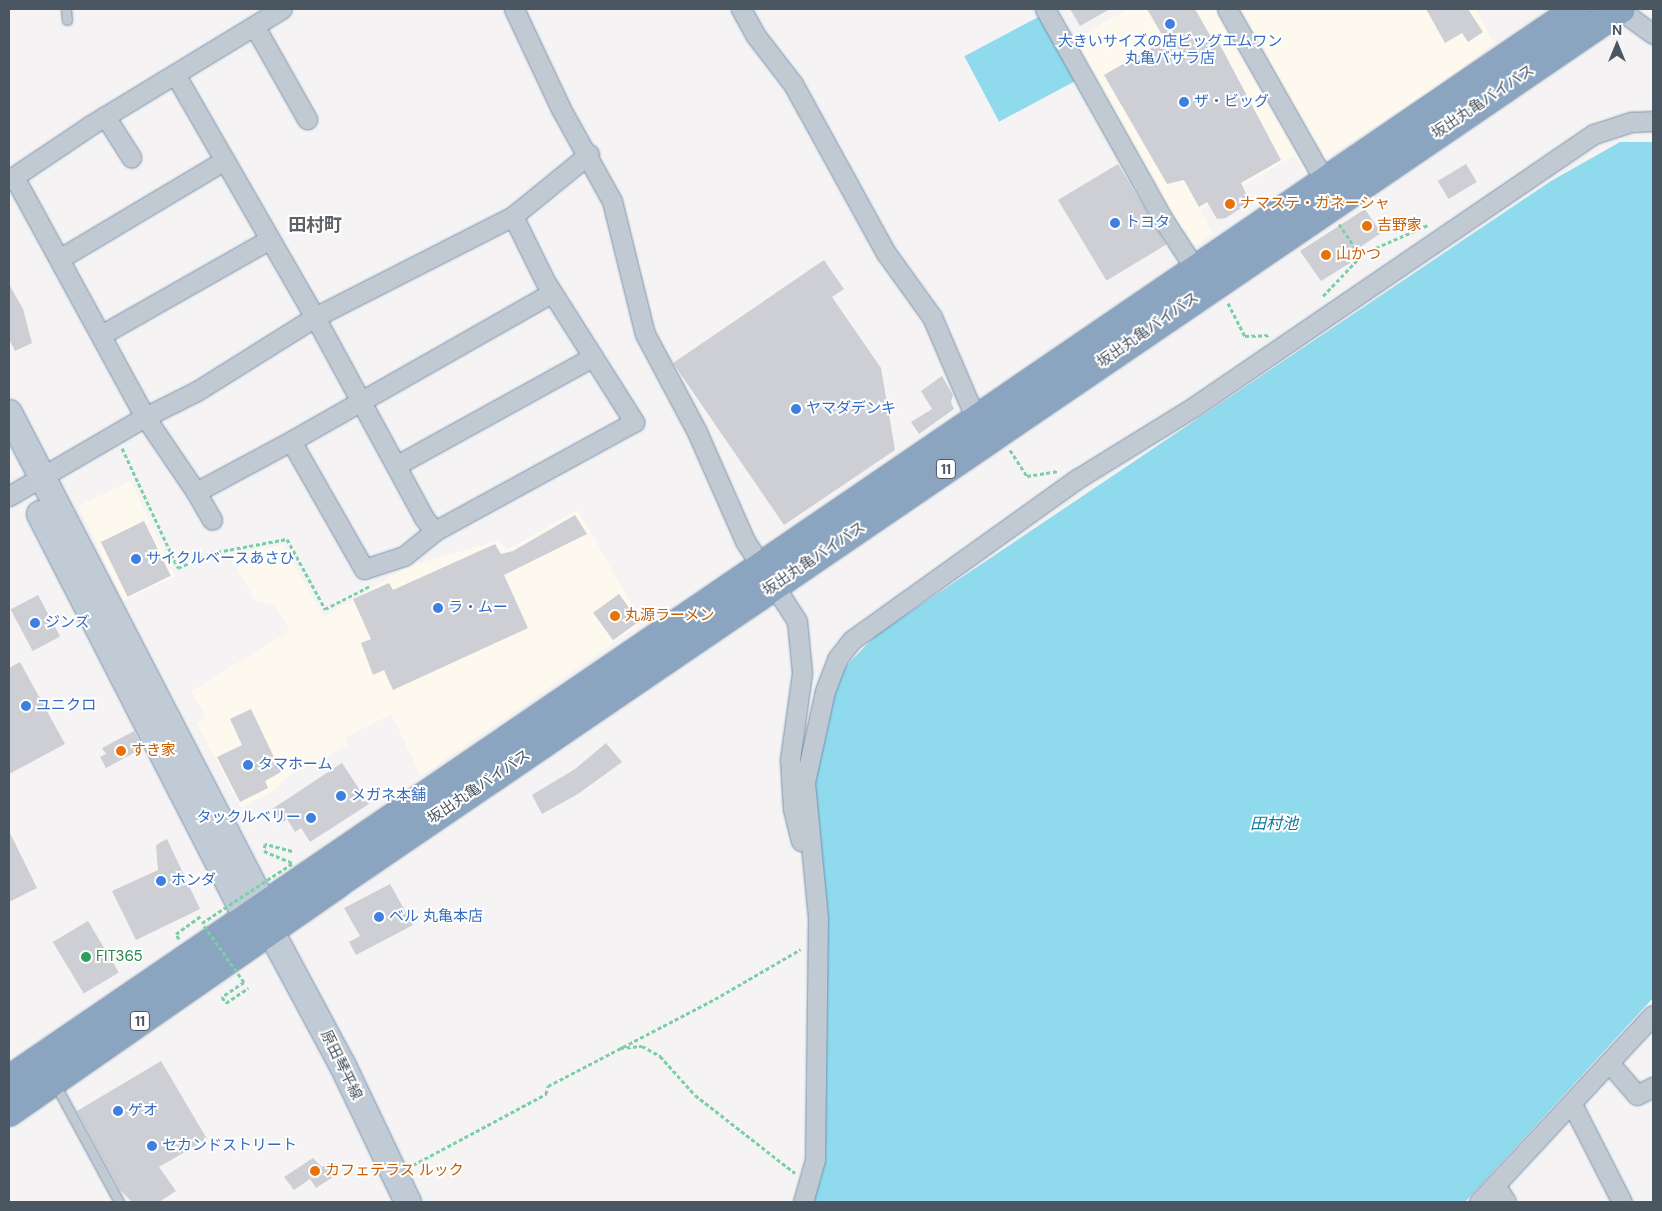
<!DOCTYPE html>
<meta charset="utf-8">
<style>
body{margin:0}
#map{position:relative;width:1662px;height:1211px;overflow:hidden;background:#f5f3f3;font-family:"DM Sans","Noto Sans JP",sans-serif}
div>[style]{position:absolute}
.commercial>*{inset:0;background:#fdf9ef;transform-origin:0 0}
.water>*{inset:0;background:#90daee;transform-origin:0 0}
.building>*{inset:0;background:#cdcfd5;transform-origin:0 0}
.path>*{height:3px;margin-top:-1.5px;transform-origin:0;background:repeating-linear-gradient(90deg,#7ad0a6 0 4px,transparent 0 6.5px)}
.roads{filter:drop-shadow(0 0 1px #7690ad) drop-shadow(0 0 1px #7690ad)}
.lane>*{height:9px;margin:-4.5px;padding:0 4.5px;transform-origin:4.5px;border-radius:4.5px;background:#c1cad2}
.street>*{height:19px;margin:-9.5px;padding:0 9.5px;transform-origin:9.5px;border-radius:9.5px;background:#c1cad2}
.secondary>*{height:26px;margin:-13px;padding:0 13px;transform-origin:13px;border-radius:13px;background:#c1cbd6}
.highway>*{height:28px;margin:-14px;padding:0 14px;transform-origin:14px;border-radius:14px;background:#8ba5c1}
.path-bridge>*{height:3px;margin-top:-1.5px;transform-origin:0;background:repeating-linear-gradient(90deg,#7ad0a6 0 4px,transparent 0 6.5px)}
.dots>*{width:14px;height:14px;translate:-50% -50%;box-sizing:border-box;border:2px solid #fff;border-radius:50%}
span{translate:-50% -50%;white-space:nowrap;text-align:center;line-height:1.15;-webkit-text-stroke:4px #fff;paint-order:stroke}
.shield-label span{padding:1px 4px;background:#fff;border:1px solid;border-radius:4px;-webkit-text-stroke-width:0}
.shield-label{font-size:14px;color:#4a5661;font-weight:700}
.shop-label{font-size:15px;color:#366cbe}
.left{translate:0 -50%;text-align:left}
.right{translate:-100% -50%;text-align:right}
.street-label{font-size:15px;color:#4a5661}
.food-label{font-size:15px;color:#c56008}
.leisure-label{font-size:15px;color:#27864d}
.water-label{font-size:16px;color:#0c7c9b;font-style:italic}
.quarter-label{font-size:18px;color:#5f6368;font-weight:700}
.frame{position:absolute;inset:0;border:10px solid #4a5661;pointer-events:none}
.north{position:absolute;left:1592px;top:20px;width:50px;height:50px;-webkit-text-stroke:4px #fff;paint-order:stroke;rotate:0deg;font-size:14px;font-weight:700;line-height:20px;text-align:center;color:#4a5661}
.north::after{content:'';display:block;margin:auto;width:18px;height:22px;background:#4a5661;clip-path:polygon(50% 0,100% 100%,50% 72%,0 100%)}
</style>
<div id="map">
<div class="commercial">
<div style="clip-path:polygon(1128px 9px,1476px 9px,1494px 43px,1443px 83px,1304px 172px,1294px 156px,1200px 210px,1213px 233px,1196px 246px,1180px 232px,1071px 41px)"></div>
<div style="left:131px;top:481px;width:105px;height:58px;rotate:65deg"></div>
<div style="clip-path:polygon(578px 510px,642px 623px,421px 776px,391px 714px,345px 738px,348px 745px,289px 776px,272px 792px,241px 808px,197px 723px,206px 717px,191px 691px,290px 631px,275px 605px,255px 600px,230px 555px,283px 545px,324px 618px,406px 567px,500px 540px,506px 550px)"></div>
</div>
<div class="water">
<div style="left:1042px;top:15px;width:74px;height:88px;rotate:62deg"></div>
<div style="clip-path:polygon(1620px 142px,1653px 142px,1653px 998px,1465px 1202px,811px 1202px,820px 867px,812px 753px,822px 705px,847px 665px,876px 635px,1551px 181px)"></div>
</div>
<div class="building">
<div style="clip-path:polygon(1070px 9px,1110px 9px,1080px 26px)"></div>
<div style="clip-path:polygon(1147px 9px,1195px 9px,1215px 44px,1219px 43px,1281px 160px,1241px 183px,1250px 202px,1226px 218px,1217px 219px,1207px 202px,1199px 207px,1184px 180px,1167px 184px,1104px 75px,1165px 40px)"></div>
<div style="clip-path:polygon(1426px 9px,1468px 9px,1483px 32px,1468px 42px,1462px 33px,1445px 43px)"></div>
<div style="left:1118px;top:164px;width:94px;height:70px;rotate:59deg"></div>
<div style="left:1466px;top:164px;width:21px;height:33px;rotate:59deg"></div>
<div style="clip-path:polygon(1365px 209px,1381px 233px,1350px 254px,1353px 258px,1350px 263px,1321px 281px,1300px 251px)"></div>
<div style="clip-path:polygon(824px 260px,844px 289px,832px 297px,881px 368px,895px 450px,784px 525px,673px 363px)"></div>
<div style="clip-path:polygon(9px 284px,23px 309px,32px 343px,15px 351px,9px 339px)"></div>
<div style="clip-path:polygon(942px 376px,953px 395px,951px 402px,954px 409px,919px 434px,911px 422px,932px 409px,921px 391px)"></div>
<div style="clip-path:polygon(575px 515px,587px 534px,504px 575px,528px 628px,393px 690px,384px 670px,373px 675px,361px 643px,371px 639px,353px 599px,389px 583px,393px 590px,495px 544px,501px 554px,513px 551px)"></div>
<div style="left:144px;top:521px;width:61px;height:48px;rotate:64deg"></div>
<div style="left:619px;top:594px;width:34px;height:32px;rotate:54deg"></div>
<div style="left:38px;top:595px;width:47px;height:31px;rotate:62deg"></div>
<div style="clip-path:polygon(20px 662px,65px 744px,9px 774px,9px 668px)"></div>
<div style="clip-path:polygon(251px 709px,281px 772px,265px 781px,268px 788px,240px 802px,217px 757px,242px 745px,230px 719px)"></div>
<div style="clip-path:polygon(134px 731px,143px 748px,106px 768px,100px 757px,106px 754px,102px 748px)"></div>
<div style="clip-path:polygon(606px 743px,622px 762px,578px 794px,542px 814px,532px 795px,575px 769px)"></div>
<div style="clip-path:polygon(342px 763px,369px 804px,310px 842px,301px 828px,295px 832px,287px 819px,282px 823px,272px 809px)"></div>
<div style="clip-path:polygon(9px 831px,37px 888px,9px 902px)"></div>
<div style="clip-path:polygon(167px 839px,200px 909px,136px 940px,112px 891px,158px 870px,156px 845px)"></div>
<div style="clip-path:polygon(390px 884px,413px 925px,356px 955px,349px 942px,360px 936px,344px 908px)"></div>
<div style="left:88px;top:921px;width:60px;height:41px;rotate:59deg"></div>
<div style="clip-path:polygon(161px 1061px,207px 1139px,159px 1167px,176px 1191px,159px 1202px,132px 1202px,120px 1190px,77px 1111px)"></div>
<div style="clip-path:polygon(313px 1158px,322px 1167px,334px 1160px,338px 1174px,316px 1188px,310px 1179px,294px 1190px,284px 1177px)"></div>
</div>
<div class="path">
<div style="left:1339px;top:224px;width:32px;rotate:56deg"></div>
<div style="left:1357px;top:251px;width:7px;rotate:16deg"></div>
<div style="left:1364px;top:253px;width:70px;rotate:-23.6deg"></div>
<div style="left:1323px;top:296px;width:59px;rotate:-46.4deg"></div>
<div style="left:1228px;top:303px;width:37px;rotate:63deg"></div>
<div style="left:1245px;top:336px;width:24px;rotate:-2deg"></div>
<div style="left:122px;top:448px;width:132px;rotate:65deg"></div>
<div style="left:178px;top:568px;width:36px;rotate:-24deg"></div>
<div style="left:211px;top:553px;width:77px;rotate:-10.4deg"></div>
<div style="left:287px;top:539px;width:80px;rotate:61.5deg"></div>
<div style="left:325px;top:609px;width:51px;rotate:-27.1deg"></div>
<div style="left:1010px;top:450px;width:31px;rotate:57deg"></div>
<div style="left:1027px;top:476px;width:32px;rotate:-9deg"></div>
<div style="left:292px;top:851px;width:28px;rotate:-165deg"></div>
<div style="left:265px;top:844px;width:7px;rotate:98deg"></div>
<div style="left:264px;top:851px;width:30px;rotate:23deg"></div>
<div style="left:179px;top:939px;width:6px;rotate:-121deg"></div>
<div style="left:176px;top:934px;width:31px;rotate:-36deg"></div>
<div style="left:244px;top:982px;width:27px;rotate:146deg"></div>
<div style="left:222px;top:997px;width:7px;rotate:56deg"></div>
<div style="left:226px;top:1003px;width:27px;rotate:-34deg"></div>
<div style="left:620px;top:1048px;width:22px;rotate:-5deg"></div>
<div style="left:642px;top:1046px;width:21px;rotate:29deg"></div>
<div style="left:660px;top:1056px;width:52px;rotate:48.1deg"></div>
<div style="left:695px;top:1095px;width:127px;rotate:38deg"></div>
<div style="left:413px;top:1165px;width:151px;rotate:-28.1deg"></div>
<div style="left:546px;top:1094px;width:8px;rotate:-76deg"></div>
<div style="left:548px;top:1086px;width:188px;rotate:-27.5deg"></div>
<div style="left:715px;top:999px;width:99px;rotate:-30.2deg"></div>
</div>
<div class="roads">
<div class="lane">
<div style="left:66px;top:9px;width:11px;rotate:85deg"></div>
<div style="left:55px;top:1084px;width:134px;rotate:61.5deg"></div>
</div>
<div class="street">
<div style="left:514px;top:9px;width:110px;rotate:64.8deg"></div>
<div style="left:561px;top:109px;width:105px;rotate:61deg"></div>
<div style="left:612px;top:201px;width:137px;rotate:76.1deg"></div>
<div style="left:645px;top:334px;width:111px;rotate:62deg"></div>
<div style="left:697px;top:432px;width:119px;rotate:66.2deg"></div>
<div style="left:745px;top:541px;width:95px;rotate:57deg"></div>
<div style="left:797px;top:621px;width:52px;rotate:84.5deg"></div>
<div style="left:802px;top:673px;width:88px;rotate:97.9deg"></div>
<div style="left:790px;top:760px;width:49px;rotate:86.5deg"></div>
<div style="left:793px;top:809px;width:33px;rotate:76deg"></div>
<div style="left:741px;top:9px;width:31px;rotate:61deg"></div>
<div style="left:756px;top:36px;width:61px;rotate:52.4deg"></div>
<div style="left:793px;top:84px;width:193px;rotate:61.2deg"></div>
<div style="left:886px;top:253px;width:79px;rotate:54.3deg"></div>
<div style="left:932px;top:317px;width:111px;rotate:66.7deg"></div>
<div style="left:1045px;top:9px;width:243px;rotate:60.7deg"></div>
<div style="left:1164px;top:221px;width:59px;rotate:56.9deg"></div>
<div style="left:1227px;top:9px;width:208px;rotate:60.4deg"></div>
<div style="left:1620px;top:10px;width:41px;rotate:36deg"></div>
<div style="left:255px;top:27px;width:106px;rotate:60.5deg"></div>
<div style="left:175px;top:74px;width:280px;rotate:60.1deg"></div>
<div style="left:315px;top:317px;width:229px;rotate:61.5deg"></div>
<div style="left:424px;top:518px;width:17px;rotate:50deg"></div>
<div style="left:105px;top:116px;width:49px;rotate:57.6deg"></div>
<div style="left:9px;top:180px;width:99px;rotate:-33.9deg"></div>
<div style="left:91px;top:125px;width:223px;rotate:-31.3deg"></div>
<div style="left:513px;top:216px;width:98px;rotate:-39.2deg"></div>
<div style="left:59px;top:259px;width:193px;rotate:-30.8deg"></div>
<div style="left:101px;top:335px;width:194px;rotate:-29.6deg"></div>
<div style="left:291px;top:441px;width:300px;rotate:-29.6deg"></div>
<div style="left:397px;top:465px;width:224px;rotate:-28.9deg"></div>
<div style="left:196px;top:492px;width:32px;rotate:60deg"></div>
<div style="left:9px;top:496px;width:157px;rotate:-30.2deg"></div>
<div style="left:145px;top:417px;width:58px;rotate:-26.6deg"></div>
<div style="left:197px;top:391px;width:139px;rotate:-32.1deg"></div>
<div style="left:315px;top:317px;width:222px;rotate:-27deg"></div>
<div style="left:513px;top:216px;width:72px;rotate:63.8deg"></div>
<div style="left:545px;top:281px;width:167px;rotate:57.7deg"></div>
<div style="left:634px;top:422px;width:227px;rotate:151.3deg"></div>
<div style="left:435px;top:531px;width:40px;rotate:141deg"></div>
<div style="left:404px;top:556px;width:42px;rotate:162deg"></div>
<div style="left:364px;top:569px;width:147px;rotate:-119.7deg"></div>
<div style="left:291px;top:441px;width:108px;rotate:151.8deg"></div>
<div style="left:196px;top:492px;width:91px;rotate:-124.2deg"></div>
<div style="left:145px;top:417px;width:273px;rotate:-118.6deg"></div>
<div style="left:1610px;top:1064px;width:41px;rotate:48.9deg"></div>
<div style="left:1637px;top:1095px;width:18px;rotate:-27deg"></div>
<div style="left:1572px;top:1104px;width:110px;rotate:63deg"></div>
<div style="left:1495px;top:1185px;width:20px;rotate:57deg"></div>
<div style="left:803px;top:1202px;width:44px;rotate:-74.1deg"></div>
<div style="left:815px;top:1160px;width:242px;rotate:-89.3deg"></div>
<div style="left:818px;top:918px;width:137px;rotate:-95.5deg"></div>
<div style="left:805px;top:782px;width:93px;rotate:-77.6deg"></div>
<div style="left:825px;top:691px;width:34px;rotate:-69deg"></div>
<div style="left:837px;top:659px;width:24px;rotate:-52deg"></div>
<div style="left:852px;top:640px;width:277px;rotate:-35.6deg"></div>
<div style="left:1077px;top:479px;width:139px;rotate:-31.7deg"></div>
<div style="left:1195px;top:406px;width:483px;rotate:-34.3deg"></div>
<div style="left:1594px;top:134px;width:40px;rotate:-18deg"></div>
<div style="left:1632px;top:122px;width:21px;rotate:-3deg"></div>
<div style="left:1479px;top:1202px;width:255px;rotate:-47.1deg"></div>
</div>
<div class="secondary">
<div style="left:9px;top:413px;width:555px;rotate:62.65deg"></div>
<div style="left:264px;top:906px;width:25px;rotate:76deg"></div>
<div style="left:270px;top:930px;width:154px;rotate:61.8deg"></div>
<div style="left:343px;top:1066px;width:151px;rotate:64.5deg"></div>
<div style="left:40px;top:514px;width:454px;rotate:62.9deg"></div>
<div style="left:247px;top:918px;width:21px;rotate:28deg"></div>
</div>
<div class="highway">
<div style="left:9px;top:1080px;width:1899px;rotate:-34.33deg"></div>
<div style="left:9px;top:1112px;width:401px;rotate:-34.8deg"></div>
<div style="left:338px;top:883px;width:1552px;rotate:-34.26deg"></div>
</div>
</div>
<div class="path-bridge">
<div style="left:244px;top:982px;width:72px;rotate:-125.4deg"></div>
<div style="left:202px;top:923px;width:109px;rotate:-33.4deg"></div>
</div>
<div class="dots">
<div style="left:1170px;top:24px;background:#3f7fe0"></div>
<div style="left:1184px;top:102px;background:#3f7fe0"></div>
<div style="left:1230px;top:204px;background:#e8710a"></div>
<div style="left:1115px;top:223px;background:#3f7fe0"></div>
<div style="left:1367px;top:226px;background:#e8710a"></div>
<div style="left:1326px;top:255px;background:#e8710a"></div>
<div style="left:796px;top:409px;background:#3f7fe0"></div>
<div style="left:136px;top:559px;background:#3f7fe0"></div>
<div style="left:438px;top:608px;background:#3f7fe0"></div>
<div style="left:615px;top:616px;background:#e8710a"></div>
<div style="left:35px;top:623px;background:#3f7fe0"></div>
<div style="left:26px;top:706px;background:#3f7fe0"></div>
<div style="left:121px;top:751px;background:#e8710a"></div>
<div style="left:248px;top:765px;background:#3f7fe0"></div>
<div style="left:341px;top:796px;background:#3f7fe0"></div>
<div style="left:311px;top:818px;background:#3f7fe0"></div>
<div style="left:161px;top:881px;background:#3f7fe0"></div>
<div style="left:379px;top:917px;background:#3f7fe0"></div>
<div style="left:86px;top:957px;background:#2e9e5b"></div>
<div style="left:118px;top:1111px;background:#3f7fe0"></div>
<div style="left:152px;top:1146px;background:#3f7fe0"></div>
<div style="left:315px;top:1171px;background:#e8710a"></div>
</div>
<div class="shield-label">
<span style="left:946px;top:469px">11</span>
<span style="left:140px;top:1021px">11</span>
</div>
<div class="shop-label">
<span style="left:1170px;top:50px">大きいサイズの店ビッグエムワン<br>丸亀バサラ店</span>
<span class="left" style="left:1194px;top:102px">ザ・ビッグ</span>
<span class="left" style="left:1125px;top:223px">トヨタ</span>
<span class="left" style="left:806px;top:409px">ヤマダデンキ</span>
<span class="left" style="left:146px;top:559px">サイクルベースあさひ</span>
<span class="left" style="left:448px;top:608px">ラ・ムー</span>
<span class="left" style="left:45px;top:623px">ジンズ</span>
<span class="left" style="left:36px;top:706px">ユニクロ</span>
<span class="left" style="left:258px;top:765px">タマホーム</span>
<span class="left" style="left:351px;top:796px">メガネ本舗</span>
<span class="right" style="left:301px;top:818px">タックルベリー</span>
<span class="left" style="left:171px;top:881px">ホンダ</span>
<span class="left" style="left:389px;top:917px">ベル 丸亀本店</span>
<span class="left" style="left:128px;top:1111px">ゲオ</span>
<span class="left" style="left:162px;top:1146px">セカンドストリート</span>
</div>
<div class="street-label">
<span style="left:1483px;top:102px;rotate:-34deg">坂出丸亀バイパス</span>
<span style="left:1148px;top:330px;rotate:-35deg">坂出丸亀バイパス</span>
<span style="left:814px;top:559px;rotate:-34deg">坂出丸亀バイパス</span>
<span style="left:479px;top:787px;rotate:-34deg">坂出丸亀バイパス</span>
<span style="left:341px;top:1065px;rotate:64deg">原田琴平線</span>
</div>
<div class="food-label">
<span class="left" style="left:1240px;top:204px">ナマステ・ガネーシャ</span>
<span class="left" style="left:1377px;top:226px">吉野家</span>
<span class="left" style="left:1336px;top:255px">山かつ</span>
<span class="left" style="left:625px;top:616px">丸源ラーメン</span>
<span class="left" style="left:131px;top:751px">すき家</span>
<span class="left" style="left:325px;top:1171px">カフェテラス ルック</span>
</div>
<div class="leisure-label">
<span class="left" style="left:96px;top:957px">FIT365</span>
</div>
<div class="water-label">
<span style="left:1274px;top:824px">田村池</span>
</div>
<div class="quarter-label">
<span style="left:315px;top:225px">田村町</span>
</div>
<div class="frame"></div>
<div class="north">N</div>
</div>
